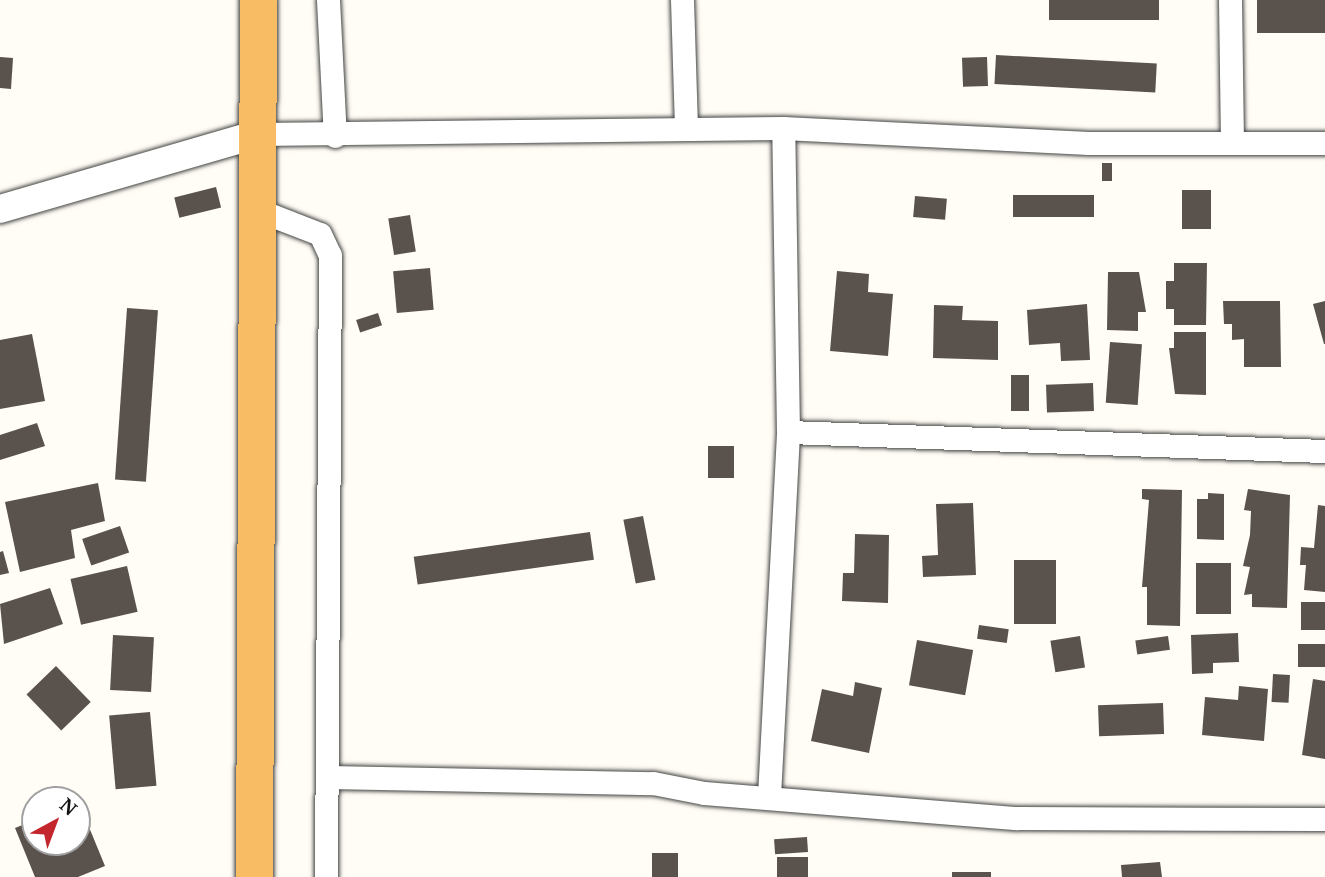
<!DOCTYPE html>
<style>
body{margin:0}
#map{position:relative;width:1325px;height:877px;overflow:hidden;background:#fffdf5;font-family:"Noto Serif",serif}
div>[style]{position:absolute}
.building>*{inset:0;background:#5a524d;transform-origin:0 0}
.roads{filter:drop-shadow(0 0 2px #444) drop-shadow(0 0 2px #444)}
.minor>*{height:23px;margin:-11.5px;padding:0 11.5px;transform-origin:11.5px;border-radius:11.5px;background:#fff}
.tertiary>*{height:28px;margin:-14px;padding:0 14px;transform-origin:14px;border-radius:14px;background:#fff}
.trunk>*{height:37px;margin:-18.5px;padding:0 18.5px;transform-origin:18.5px;border-radius:18.5px;background:#f7bc64}
span{translate:-50% -50%;white-space:nowrap;text-align:center;line-height:1.15;-webkit-text-stroke:7px #fff;paint-order:stroke}
.north{position:absolute;left:21px;top:786px;width:70px;height:70px;box-sizing:border-box;background:#fff;border:2px solid #a0a0a0;border-radius:50%;rotate:41deg;font-size:19px;font-weight:700;line-height:28px;text-align:center;color:#111}
.north::after{content:'';display:block;margin:auto;width:24px;height:32px;background:#c4262e;clip-path:polygon(50% 0,100% 100%,50% 72%,0 100%)}
</style>
<div id="map">
<div class="building">
<div style="left:1049px;top:0;width:110px;height:20px"></div>
<div style="left:1257px;top:0;width:68px;height:33px"></div>
<div style="left:996px;top:55px;width:161px;height:29px;rotate:3deg"></div>
<div style="clip-path:polygon(0 57px,13px 58px,11px 89px,0 88px)"></div>
<div style="left:987px;top:57px;width:29px;height:25px;rotate:88deg"></div>
<div style="left:1102px;top:163px;width:10px;height:18px"></div>
<div style="left:216px;top:187px;width:21px;height:43px;rotate:76deg"></div>
<div style="left:1182px;top:190px;width:29px;height:39px"></div>
<div style="left:1013px;top:195px;width:81px;height:22px"></div>
<div style="left:915px;top:196px;width:32px;height:21px;rotate:5deg"></div>
<div style="left:410px;top:215px;width:37px;height:22px;rotate:81deg"></div>
<div style="clip-path:polygon(1174px 263px,1207px 263px,1206px 325px,1174px 325px,1174px 309px,1166px 309px,1166px 281px,1174px 281px)"></div>
<div style="left:430px;top:268px;width:42px;height:37px;rotate:85deg"></div>
<div style="clip-path:polygon(837px 271px,869px 274px,868px 292px,893px 294px,888px 356px,830px 351px)"></div>
<div style="clip-path:polygon(1108px 272px,1139px 272px,1146px 312px,1138px 312px,1138px 331px,1107px 330px)"></div>
<div style="clip-path:polygon(1223px 301px,1280px 301px,1281px 367px,1244px 367px,1244px 339px,1232px 340px,1232px 324px,1224px 324px)"></div>
<div style="clip-path:polygon(1325px 301px,1325px 344px,1324px 344px,1313px 304px)"></div>
<div style="clip-path:polygon(1087px 304px,1090px 360px,1061px 361px,1060px 343px,1029px 345px,1027px 310px)"></div>
<div style="clip-path:polygon(934px 305px,963px 306px,962px 320px,998px 321px,998px 360px,933px 358px)"></div>
<div style="left:127px;top:308px;width:31px;height:172px;rotate:4deg"></div>
<div style="left:378px;top:313px;width:13px;height:23px;rotate:72deg"></div>
<div style="clip-path:polygon(1174px 332px,1206px 332px,1206px 395px,1175px 394px,1169px 348px,1174px 348px)"></div>
<div style="clip-path:polygon(32px 334px,45px 401px,0 409px,0 340px)"></div>
<div style="left:1110px;top:342px;width:32px;height:61px;rotate:4deg"></div>
<div style="left:1011px;top:375px;width:18px;height:36px"></div>
<div style="left:1093px;top:383px;width:28px;height:47px;rotate:88deg"></div>
<div style="clip-path:polygon(37px 423px,45px 446px,0 460px,0 435px)"></div>
<div style="left:708px;top:446px;width:26px;height:32px"></div>
<div style="clip-path:polygon(98px 483px,105px 521px,71px 530px,75px 558px,20px 572px,5px 502px)"></div>
<div style="clip-path:polygon(1142px 489px,1182px 490px,1180px 626px,1147px 625px,1147px 587px,1142px 587px,1149px 500px,1142px 499px)"></div>
<div style="clip-path:polygon(1248px 489px,1290px 495px,1287px 608px,1252px 607px,1252px 594px,1244px 595px,1250px 567px,1243px 566px,1250px 535px,1251px 511px,1244px 510px)"></div>
<div style="clip-path:polygon(1208px 493px,1224px 494px,1224px 540px,1197px 539px,1197px 499px,1208px 499px)"></div>
<div style="clip-path:polygon(973px 503px,976px 575px,923px 577px,922px 556px,938px 555px,936px 504px)"></div>
<div style="clip-path:polygon(1318px 505px,1325px 506px,1325px 592px,1304px 590px,1306px 565px,1300px 565px,1301px 547px,1314px 548px)"></div>
<div style="left:643px;top:516px;width:65px;height:20px;rotate:79deg"></div>
<div style="left:120px;top:526px;width:28px;height:40px;rotate:71deg"></div>
<div style="left:590px;top:532px;width:28px;height:178px;rotate:82deg"></div>
<div style="clip-path:polygon(855px 534px,889px 535px,888px 603px,842px 601px,843px 573px,854px 573px)"></div>
<div style="clip-path:polygon(3px 551px,9px 573px,0 575px,0 552px)"></div>
<div style="left:1014px;top:560px;width:42px;height:64px"></div>
<div style="left:1231px;top:563px;width:51px;height:35px;rotate:90deg"></div>
<div style="left:127px;top:566px;width:47px;height:58px;rotate:77deg"></div>
<div style="clip-path:polygon(50px 588px,63px 624px,4px 644px,0 604px)"></div>
<div style="left:1325px;top:602px;width:28px;height:24px;rotate:90deg"></div>
<div style="left:979px;top:625px;width:30px;height:14px;rotate:8deg"></div>
<div style="clip-path:polygon(1238px 633px,1239px 662px,1213px 663px,1213px 673px,1192px 674px,1191px 635px)"></div>
<div style="left:113px;top:635px;width:41px;height:55px;rotate:3deg"></div>
<div style="left:1080px;top:636px;width:32px;height:30px;rotate:81deg"></div>
<div style="left:1168px;top:636px;width:14px;height:33px;rotate:82deg"></div>
<div style="left:917px;top:640px;width:57px;height:46px;rotate:10deg"></div>
<div style="left:1298px;top:644px;width:27px;height:23px"></div>
<div style="left:56px;top:666px;width:50px;height:41px;rotate:46deg"></div>
<div style="left:1273px;top:674px;width:17px;height:28px;rotate:3deg"></div>
<div style="clip-path:polygon(1313px 679px,1325px 681px,1325px 759px,1302px 755px)"></div>
<div style="clip-path:polygon(855px 682px,882px 688px,869px 753px,811px 741px,822px 689px,853px 696px)"></div>
<div style="clip-path:polygon(1239px 686px,1268px 689px,1264px 741px,1202px 735px,1205px 697px,1238px 700px)"></div>
<div style="left:1163px;top:703px;width:31px;height:65px;rotate:88deg"></div>
<div style="left:150px;top:712px;width:74px;height:41px;rotate:85deg"></div>
<div style="clip-path:polygon(77px 798px,105px 866px,78px 877px,35px 877px,15px 828px,35px 820px,35px 842px,77px 842px)"></div>
<div style="left:807px;top:837px;width:15px;height:33px;rotate:86deg"></div>
<div style="left:652px;top:853px;width:26px;height:24px"></div>
<div style="left:808px;top:857px;width:20px;height:31px;rotate:90deg"></div>
<div style="clip-path:polygon(1160px 862px,1162px 877px,1122px 877px,1121px 865px)"></div>
<div style="left:952px;top:872px;width:39px;height:5px"></div>
</div>
<div class="roads">
<div class="minor">
<div style="left:328px;top:0;width:136px;rotate:87.1deg"></div>
<div style="left:682px;top:0;width:129px;rotate:88.2deg"></div>
<div style="left:1230px;top:0;width:142px;rotate:89.2deg"></div>
<div style="left:258px;top:134px;width:525px;rotate:-0.65deg"></div>
<div style="left:783px;top:128px;width:306px;rotate:2.8deg"></div>
<div style="left:1089px;top:143px;width:236px"></div>
<div style="left:258px;top:210px;width:66px;rotate:21.2deg"></div>
<div style="left:320px;top:234px;width:23px;rotate:65deg"></div>
<div style="left:330px;top:255px;width:622px;rotate:90.37deg"></div>
<div style="left:788px;top:432px;width:537px;rotate:2.03deg"></div>
<div style="left:328px;top:777px;width:325px;rotate:1.1deg"></div>
<div style="left:653px;top:783px;width:52px;rotate:11.1deg"></div>
<div style="left:704px;top:793px;width:314px;rotate:4.6deg"></div>
<div style="left:1017px;top:818px;width:308px;rotate:0.2deg"></div>
<div style="left:769px;top:796px;width:364px;rotate:-87deg"></div>
<div style="left:788px;top:432px;width:304px;rotate:-90.9deg"></div>
</div>
<div class="tertiary">
<div style="left:0;top:209px;width:269px;rotate:-16.2deg"></div>
</div>
<div class="trunk">
<div style="left:254px;top:877px;width:877px;rotate:-89.74deg"></div>
</div>
</div>
<div class="north">N</div>
</div>
